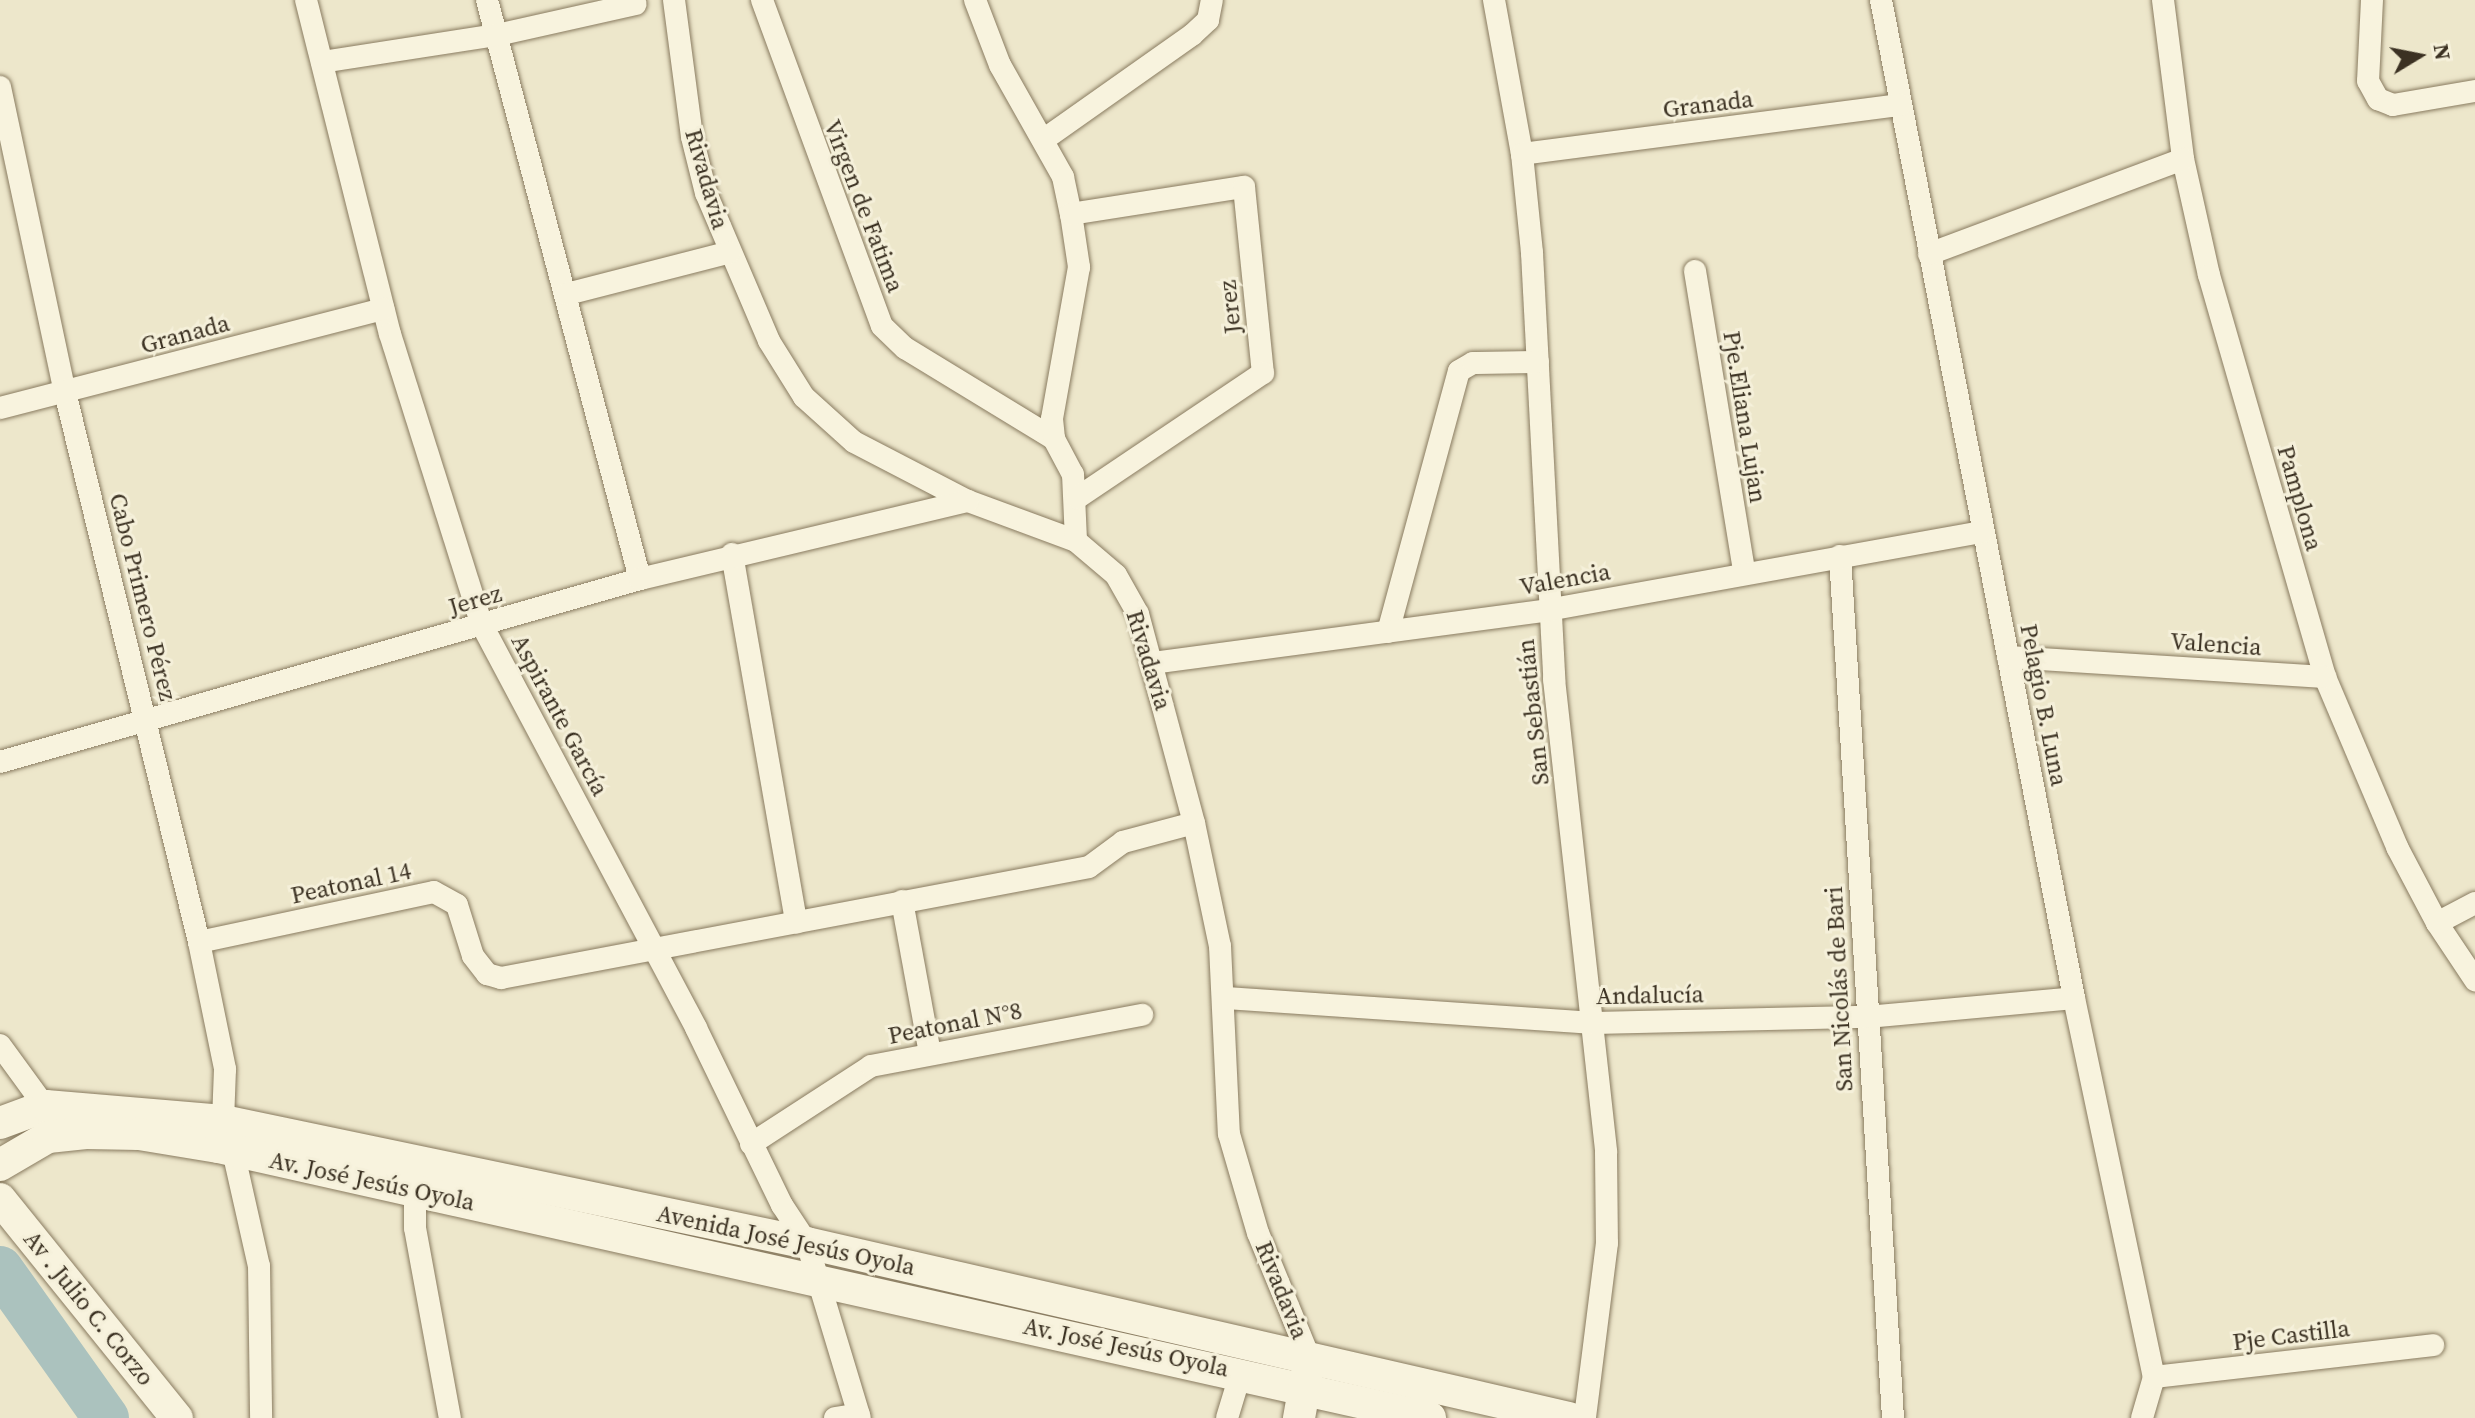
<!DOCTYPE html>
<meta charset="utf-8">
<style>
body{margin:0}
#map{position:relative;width:2475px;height:1418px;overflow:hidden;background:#ede7cb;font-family:"Source Serif 4",serif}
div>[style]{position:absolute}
.river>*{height:46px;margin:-23px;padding:0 23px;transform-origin:23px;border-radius:23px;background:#abc2be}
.roads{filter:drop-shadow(0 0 2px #897b60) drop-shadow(0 0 2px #897b60)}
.street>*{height:22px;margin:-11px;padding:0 11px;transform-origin:11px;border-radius:11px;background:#f8f3de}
.secondary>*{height:32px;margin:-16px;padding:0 16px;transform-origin:16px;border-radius:16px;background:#f8f3de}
span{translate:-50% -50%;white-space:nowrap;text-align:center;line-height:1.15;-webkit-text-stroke:6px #f5f0da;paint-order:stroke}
.street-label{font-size:24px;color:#3b3122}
.north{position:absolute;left:2379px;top:16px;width:80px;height:80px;-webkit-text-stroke:6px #f5f0da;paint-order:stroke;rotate:80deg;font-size:22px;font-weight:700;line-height:32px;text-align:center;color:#3b3122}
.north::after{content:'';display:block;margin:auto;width:28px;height:36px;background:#3b3122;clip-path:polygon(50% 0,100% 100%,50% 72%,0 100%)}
</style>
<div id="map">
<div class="river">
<div style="left:0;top:1269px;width:183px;rotate:54.6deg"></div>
</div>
<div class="roads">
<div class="street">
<div style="left:306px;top:0;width:344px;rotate:75.9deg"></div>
<div style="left:390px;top:334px;width:305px;rotate:72.5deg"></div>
<div style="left:482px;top:625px;width:456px;rotate:62deg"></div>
<div style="left:696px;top:1028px;width:197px;rotate:64.1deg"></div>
<div style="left:782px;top:1205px;width:45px;rotate:56.7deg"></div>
<div style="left:807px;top:1243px;width:183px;rotate:73.2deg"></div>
<div style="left:487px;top:0;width:599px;rotate:75.2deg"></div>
<div style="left:674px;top:0;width:138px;rotate:82.5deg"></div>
<div style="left:692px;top:137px;width:58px;rotate:76deg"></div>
<div style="left:706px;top:193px;width:161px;rotate:66.9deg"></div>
<div style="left:769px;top:341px;width:66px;rotate:58deg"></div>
<div style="left:804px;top:397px;width:67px;rotate:42deg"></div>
<div style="left:854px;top:442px;width:128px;rotate:27.4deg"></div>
<div style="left:968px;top:501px;width:115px;rotate:20.3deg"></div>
<div style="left:1076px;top:541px;width:52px;rotate:40.4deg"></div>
<div style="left:1116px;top:575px;width:45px;rotate:60.6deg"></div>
<div style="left:1138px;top:614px;width:216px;rotate:75deg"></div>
<div style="left:1194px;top:823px;width:126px;rotate:78.1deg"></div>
<div style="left:1220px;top:946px;width:188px;rotate:87.3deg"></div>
<div style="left:1229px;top:1134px;width:103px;rotate:73.7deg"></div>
<div style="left:1258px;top:1233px;width:134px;rotate:67.6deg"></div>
<div style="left:762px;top:0;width:347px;rotate:69.8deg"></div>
<div style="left:882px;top:326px;width:32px;rotate:44deg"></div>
<div style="left:905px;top:348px;width:175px;rotate:31.4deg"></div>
<div style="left:975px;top:0;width:70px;rotate:69deg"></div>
<div style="left:1000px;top:65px;width:129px;rotate:60.6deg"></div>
<div style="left:1063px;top:177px;width:38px;rotate:78deg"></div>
<div style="left:1071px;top:214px;width:54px;rotate:81.4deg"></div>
<div style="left:1079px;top:267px;width:154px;rotate:100.1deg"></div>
<div style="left:1052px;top:419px;width:20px;rotate:84deg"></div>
<div style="left:1054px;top:439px;width:40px;rotate:62deg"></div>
<div style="left:1073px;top:474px;width:67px;rotate:87.4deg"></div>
<div style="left:1494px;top:0;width:157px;rotate:79.7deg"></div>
<div style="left:1522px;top:154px;width:100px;rotate:84.2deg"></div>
<div style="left:1532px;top:253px;width:427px;rotate:87deg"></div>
<div style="left:1554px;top:679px;width:476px;rotate:83.7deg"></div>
<div style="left:1606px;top:1152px;width:91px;rotate:89.4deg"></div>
<div style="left:1607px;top:1243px;width:176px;rotate:97.2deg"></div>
<div style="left:1881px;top:0;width:1016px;rotate:79.05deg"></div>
<div style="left:2074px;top:998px;width:387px;rotate:78.1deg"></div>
<div style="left:2154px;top:1377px;width:43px;rotate:106.3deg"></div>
<div style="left:2163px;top:0;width:160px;rotate:82.8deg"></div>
<div style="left:2183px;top:159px;width:119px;rotate:77.4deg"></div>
<div style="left:2209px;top:275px;width:418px;rotate:73.9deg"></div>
<div style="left:2325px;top:677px;width:185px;rotate:67deg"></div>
<div style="left:2397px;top:847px;width:86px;rotate:62.2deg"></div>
<div style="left:2437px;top:923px;width:69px;rotate:56.3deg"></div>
<div style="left:2372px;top:0;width:81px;rotate:92.8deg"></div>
<div style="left:2368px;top:81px;width:21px;rotate:61deg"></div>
<div style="left:2378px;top:99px;width:16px;rotate:22deg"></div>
<div style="left:2393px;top:105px;width:83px;rotate:-9.7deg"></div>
<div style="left:322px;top:62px;width:177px;rotate:-8.8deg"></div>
<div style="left:497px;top:35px;width:142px;rotate:-12.6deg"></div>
<div style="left:0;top:87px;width:312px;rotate:78deg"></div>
<div style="left:65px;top:392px;width:566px;rotate:76.31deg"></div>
<div style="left:199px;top:942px;width:130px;rotate:78.4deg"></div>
<div style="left:225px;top:1069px;width:52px;rotate:92.2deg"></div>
<div style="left:1046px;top:138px;width:179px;rotate:-35.2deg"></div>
<div style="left:1192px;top:35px;width:22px;rotate:-43deg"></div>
<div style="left:1208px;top:20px;width:20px;rotate:-79deg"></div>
<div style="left:1522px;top:154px;width:382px;rotate:-7.4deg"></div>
<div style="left:1071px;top:214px;width:175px;rotate:-8.9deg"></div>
<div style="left:1244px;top:187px;width:187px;rotate:84.2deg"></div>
<div style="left:1263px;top:373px;width:224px;rotate:146.1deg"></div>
<div style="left:1929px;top:254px;width:271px;rotate:-20.5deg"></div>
<div style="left:1695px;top:271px;width:304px;rotate:80.7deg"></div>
<div style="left:567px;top:294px;width:168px;rotate:-14.4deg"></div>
<div style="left:0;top:408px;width:396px;rotate:-14.5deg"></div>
<div style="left:732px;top:554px;width:374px;rotate:80.1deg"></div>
<div style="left:1840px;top:556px;width:864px;rotate:86.48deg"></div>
<div style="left:1388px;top:632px;width:270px;rotate:-74.8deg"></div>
<div style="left:1459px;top:371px;width:16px;rotate:-30deg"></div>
<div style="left:1473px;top:363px;width:65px;rotate:-0.9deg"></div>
<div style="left:2008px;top:657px;width:318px;rotate:3.6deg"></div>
<div style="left:1153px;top:663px;width:399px;rotate:-7.6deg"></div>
<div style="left:1548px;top:610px;width:442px;rotate:-10.2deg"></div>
<div style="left:0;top:762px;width:666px;rotate:-15.96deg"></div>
<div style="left:640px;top:579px;width:337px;rotate:-13.4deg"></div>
<div style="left:902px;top:901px;width:155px;rotate:79.6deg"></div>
<div style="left:2437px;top:923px;width:43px;rotate:-27.8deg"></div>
<div style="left:199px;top:942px;width:240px;rotate:-12deg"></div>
<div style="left:434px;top:892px;width:26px;rotate:29deg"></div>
<div style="left:457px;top:905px;width:53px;rotate:72.6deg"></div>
<div style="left:473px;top:956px;width:23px;rotate:52deg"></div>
<div style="left:487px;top:974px;width:15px;rotate:16deg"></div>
<div style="left:501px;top:978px;width:598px;rotate:-10.69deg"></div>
<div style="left:1089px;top:867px;width:42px;rotate:-36.3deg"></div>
<div style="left:1123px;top:842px;width:73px;rotate:-15deg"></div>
<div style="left:1226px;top:998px;width:369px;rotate:3.9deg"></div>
<div style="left:1594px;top:1023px;width:273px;rotate:-1.3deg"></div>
<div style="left:1867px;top:1017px;width:208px;rotate:-5.2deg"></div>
<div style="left:0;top:1045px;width:87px;rotate:53.9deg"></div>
<div style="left:751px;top:1144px;width:143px;rotate:-33deg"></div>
<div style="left:871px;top:1066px;width:276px;rotate:-10.7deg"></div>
<div style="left:233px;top:1151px;width:118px;rotate:77.3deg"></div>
<div style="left:259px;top:1266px;width:152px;rotate:89.2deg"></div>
<div style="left:415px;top:1190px;width:38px;rotate:90deg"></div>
<div style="left:415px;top:1228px;width:193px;rotate:79.6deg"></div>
<div style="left:2154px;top:1377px;width:281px;rotate:-6.5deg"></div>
<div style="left:835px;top:1418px;width:24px;rotate:-9deg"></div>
<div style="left:1227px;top:1418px;width:48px;rotate:-73.1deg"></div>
</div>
<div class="secondary">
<div style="left:0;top:1123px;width:49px;rotate:-20.3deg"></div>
<div style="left:46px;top:1106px;width:178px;rotate:4.8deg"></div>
<div style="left:223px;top:1121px;width:597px;rotate:11.8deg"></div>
<div style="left:807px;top:1243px;width:782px;rotate:12.93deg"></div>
<div style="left:0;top:1165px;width:56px;rotate:-30.3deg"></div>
<div style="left:48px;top:1137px;width:38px;rotate:-6deg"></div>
<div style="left:86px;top:1133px;width:53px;rotate:1.1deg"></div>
<div style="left:139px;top:1134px;width:80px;rotate:9.3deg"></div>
<div style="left:218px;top:1147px;width:1242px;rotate:12.6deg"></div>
<div style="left:0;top:1199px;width:282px;rotate:51.1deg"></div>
<div style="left:1299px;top:1418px;width:51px;rotate:-79.8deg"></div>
</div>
</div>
<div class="street-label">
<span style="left:1708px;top:104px;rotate:-7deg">Granada</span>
<span style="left:707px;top:179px;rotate:74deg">Rivadavia</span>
<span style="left:864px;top:206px;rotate:69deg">Virgen de Fatima</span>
<span style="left:1230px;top:307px;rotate:-96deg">Jerez</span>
<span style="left:185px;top:334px;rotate:-15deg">Granada</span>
<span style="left:1745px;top:417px;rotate:81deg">Pje.Eliana Lujan</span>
<span style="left:2300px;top:498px;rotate:74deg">Pamplona</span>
<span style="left:1565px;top:579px;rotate:-10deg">Valencia</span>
<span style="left:143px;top:597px;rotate:76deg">Cabo Primero Pérez</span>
<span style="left:475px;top:600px;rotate:-16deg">Jerez</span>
<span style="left:2216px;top:644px;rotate:4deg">Valencia</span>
<span style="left:1149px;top:660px;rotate:73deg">Rivadavia</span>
<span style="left:2044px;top:705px;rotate:79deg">Pelagio B. Luna</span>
<span style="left:1533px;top:712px;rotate:-96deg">San Sebastián</span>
<span style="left:560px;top:715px;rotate:62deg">Aspirante García</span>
<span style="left:351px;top:883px;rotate:-12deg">Peatonal 14</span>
<span style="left:1839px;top:989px;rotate:-93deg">San Nicolás de Bari</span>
<span style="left:1650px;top:995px;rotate:-1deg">Andalucía</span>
<span style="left:955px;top:1023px;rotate:-11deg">Peatonal N°8</span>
<span style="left:372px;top:1181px;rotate:12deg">Av. José Jesús Oyola</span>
<span style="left:786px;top:1240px;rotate:12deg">Avenida José Jesús Oyola</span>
<span style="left:1282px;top:1290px;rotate:68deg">Rivadavia</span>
<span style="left:89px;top:1308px;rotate:51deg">Av . Julio C. Corzo</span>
<span style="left:2291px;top:1335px;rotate:-7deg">Pje Castilla</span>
<span style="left:1126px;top:1347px;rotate:12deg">Av. José Jesús Oyola</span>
</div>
<div class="north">N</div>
</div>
